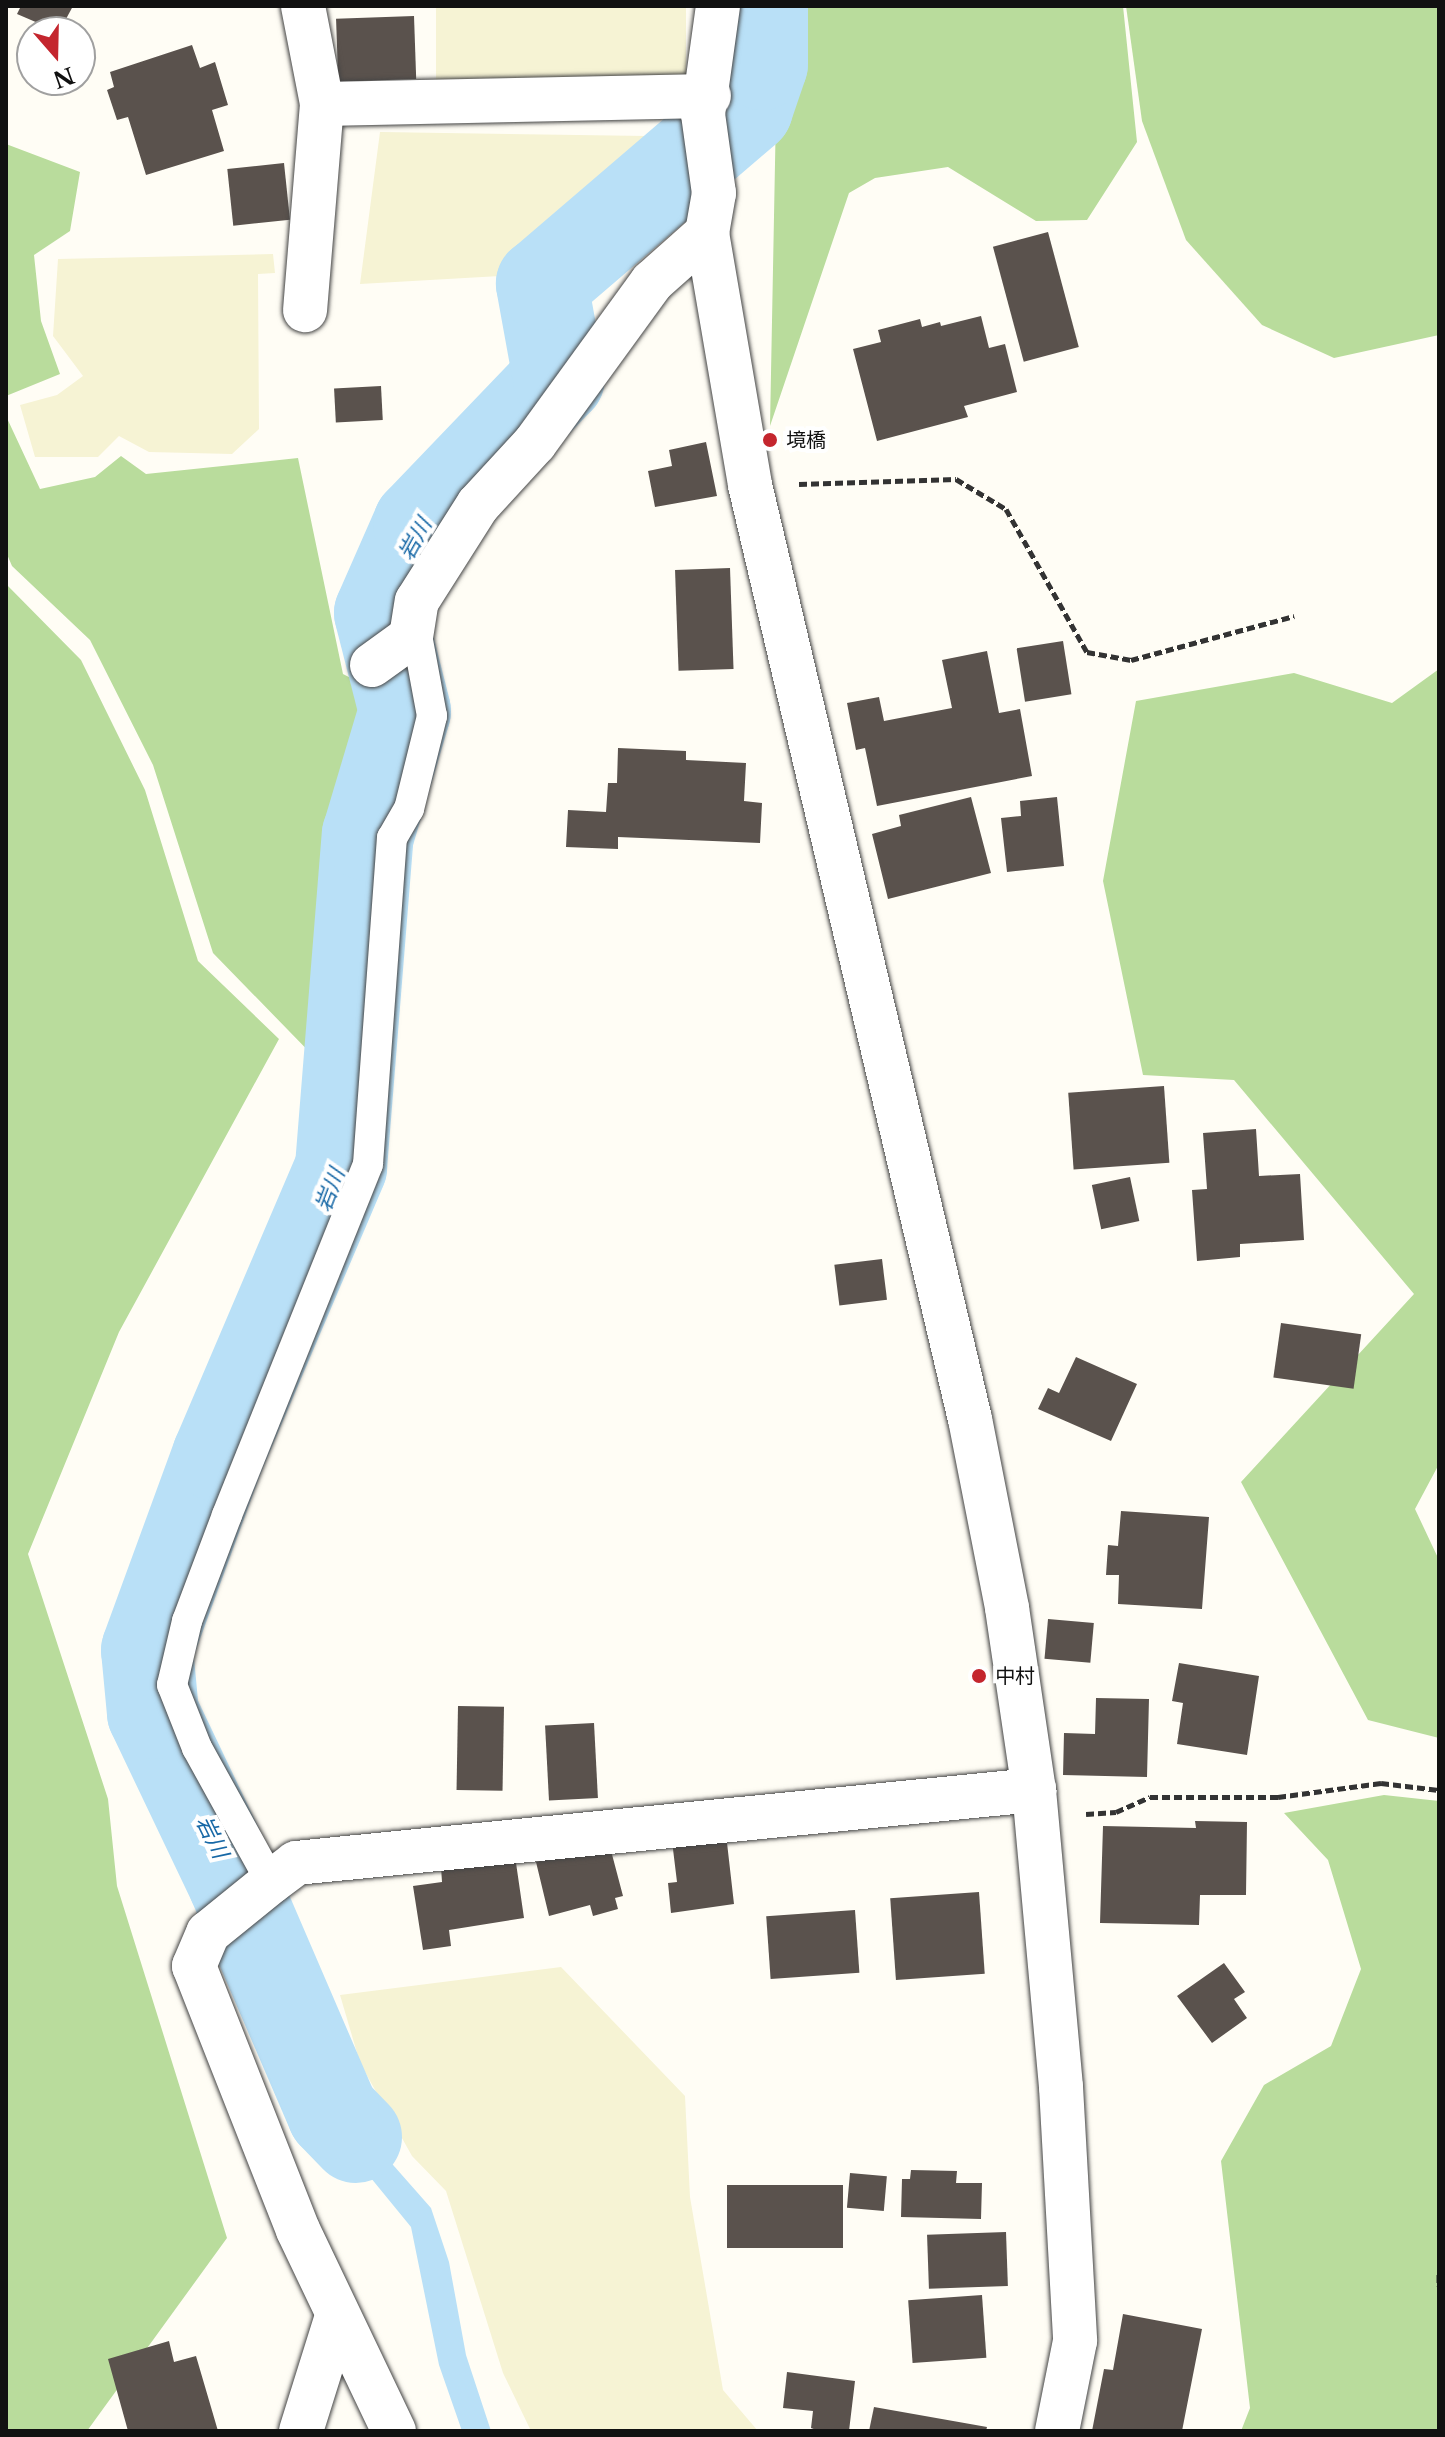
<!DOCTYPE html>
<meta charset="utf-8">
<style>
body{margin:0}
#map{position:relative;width:1445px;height:2437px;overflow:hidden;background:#fffdf5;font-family:"Libre Baskerville","Noto Sans JP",serif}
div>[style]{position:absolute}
.farmland>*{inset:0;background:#f6f3d4;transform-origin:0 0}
.forest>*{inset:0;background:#b9dc9c}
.water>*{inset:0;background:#b9e0f7}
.river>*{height:92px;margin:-46px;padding:0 46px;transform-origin:46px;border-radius:46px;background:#b9e0f7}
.building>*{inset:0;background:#5a524d;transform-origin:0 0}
.path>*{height:5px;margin-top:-2.5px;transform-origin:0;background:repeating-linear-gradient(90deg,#333 0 8px,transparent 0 12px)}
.roads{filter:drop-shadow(0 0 2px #444) drop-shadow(0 0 2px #444)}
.service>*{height:30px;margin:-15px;padding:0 15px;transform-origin:15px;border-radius:15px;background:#fff}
.pedestrian>*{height:44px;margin:-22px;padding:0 22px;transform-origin:22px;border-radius:22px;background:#fff}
.minor>*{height:44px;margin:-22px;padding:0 22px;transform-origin:22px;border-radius:22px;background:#fff}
.tertiary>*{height:44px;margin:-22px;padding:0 22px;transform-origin:22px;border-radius:22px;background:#fff}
.dots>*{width:22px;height:22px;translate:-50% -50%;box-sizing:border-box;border:4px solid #fff;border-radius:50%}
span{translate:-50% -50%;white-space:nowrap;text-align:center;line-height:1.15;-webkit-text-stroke:8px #fff;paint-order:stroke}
.poi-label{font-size:20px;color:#111}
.left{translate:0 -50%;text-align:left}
.water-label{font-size:22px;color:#1768a6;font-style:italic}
.frame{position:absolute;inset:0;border:8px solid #111;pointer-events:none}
.north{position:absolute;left:16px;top:16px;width:80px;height:80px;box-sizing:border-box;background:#fff;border:2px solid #a0a0a0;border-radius:50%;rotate:160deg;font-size:22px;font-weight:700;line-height:32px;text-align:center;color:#111}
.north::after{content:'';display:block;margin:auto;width:28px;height:36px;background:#c4262e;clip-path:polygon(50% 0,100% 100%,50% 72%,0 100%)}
</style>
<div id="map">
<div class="farmland">
<div style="left:436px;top:6px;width:250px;height:79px"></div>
<div style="clip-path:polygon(380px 132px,647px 136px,578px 227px,520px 255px,500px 276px,360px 284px)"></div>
<div style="clip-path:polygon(273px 254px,275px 273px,258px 274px,259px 429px,232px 454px,149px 452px,119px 436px,98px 457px,35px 457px,20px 405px,57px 395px,83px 376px,53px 336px,58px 259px)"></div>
<div style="clip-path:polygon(561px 1967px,685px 2096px,690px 2197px,723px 2390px,758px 2431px,531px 2431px,503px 2373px,446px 2191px,412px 2156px,360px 2063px,340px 1995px)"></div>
</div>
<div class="forest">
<div style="clip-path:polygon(778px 6px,1123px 6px,1137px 142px,1087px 220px,1036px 221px,948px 167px,875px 178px,849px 193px,770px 426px)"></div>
<div style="clip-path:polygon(1126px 6px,1439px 6px,1439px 335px,1334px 358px,1262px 325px,1186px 240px,1142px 121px)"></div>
<div style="clip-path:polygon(6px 144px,80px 172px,70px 231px,34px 255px,41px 321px,60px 374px,6px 396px)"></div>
<div style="clip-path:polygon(6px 416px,40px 489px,95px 477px,121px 456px,146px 474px,298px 458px,343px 674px,376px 691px,382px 727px,341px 846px,326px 1069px,213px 953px,153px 765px,90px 640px,12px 566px,6px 552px)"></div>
<div style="clip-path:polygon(6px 584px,81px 660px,145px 790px,198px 961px,279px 1039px,119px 1332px,28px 1554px,108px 1799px,117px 1886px,227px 2238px,87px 2431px,6px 2431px)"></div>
<div style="clip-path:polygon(1439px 669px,1439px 1464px,1415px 1509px,1439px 1560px,1439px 1738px,1368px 1720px,1241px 1482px,1414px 1294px,1234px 1080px,1143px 1075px,1103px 881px,1136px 701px,1294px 673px,1392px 703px)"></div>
<div style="clip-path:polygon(1384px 1795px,1439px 1801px,1439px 2431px,1241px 2431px,1250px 2408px,1221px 2161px,1264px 2085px,1331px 2046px,1361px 1969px,1328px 1860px,1284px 1813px)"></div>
</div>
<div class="water">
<div style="clip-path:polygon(302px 2021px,342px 2107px,431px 2208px,449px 2262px,466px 2355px,491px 2431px,462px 2431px,439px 2365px,411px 2227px,321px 2117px,290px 2031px)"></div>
</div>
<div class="river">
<div style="left:356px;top:2137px;width:33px;rotate:-134deg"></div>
<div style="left:333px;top:2113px;width:250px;rotate:-113.3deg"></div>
<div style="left:234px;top:1883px;width:188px;rotate:-115.5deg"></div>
<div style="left:153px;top:1713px;width:63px;rotate:-95.4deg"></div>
<div style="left:147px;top:1650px;width:207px;rotate:-69.9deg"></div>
<div style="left:218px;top:1456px;width:314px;rotate:-66.9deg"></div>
<div style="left:341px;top:1167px;width:333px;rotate:-85.4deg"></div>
<div style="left:368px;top:835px;width:129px;rotate:-73.4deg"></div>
<div style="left:405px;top:711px;width:101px;rotate:-104.3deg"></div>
<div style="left:380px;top:613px;width:97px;rotate:-66.3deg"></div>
<div style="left:419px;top:524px;width:202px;rotate:-46.2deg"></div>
<div style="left:559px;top:378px;width:96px;rotate:-100.3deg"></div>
<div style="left:542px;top:284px;width:270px;rotate:-40.6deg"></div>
<div style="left:747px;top:108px;width:46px;rotate:-71.2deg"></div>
<div style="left:762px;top:64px;width:58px;rotate:-90deg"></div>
</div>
<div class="building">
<div style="clip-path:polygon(21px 6px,73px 6px,59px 32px,17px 14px)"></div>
<div style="left:414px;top:16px;width:63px;height:78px;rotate:88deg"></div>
<div style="clip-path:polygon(192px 45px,200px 68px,215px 62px,228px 105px,212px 110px,224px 151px,146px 175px,128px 117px,117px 120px,107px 90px,114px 87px,110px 72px)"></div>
<div style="left:284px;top:163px;width:57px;height:57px;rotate:84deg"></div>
<div style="left:1048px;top:232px;width:119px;height:57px;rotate:75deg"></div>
<div style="clip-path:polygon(981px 316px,989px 348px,1005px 344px,1017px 392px,964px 406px,968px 417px,877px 441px,853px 349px,881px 342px,878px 330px,920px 319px,922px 327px,940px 322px,941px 326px)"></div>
<div style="left:381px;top:386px;width:34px;height:47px;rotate:87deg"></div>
<div style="clip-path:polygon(706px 442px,717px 496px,655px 507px,648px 471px,672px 466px,669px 450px)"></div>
<div style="left:730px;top:568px;width:101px;height:55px;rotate:88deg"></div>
<div style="left:1063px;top:641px;width:54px;height:47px;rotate:81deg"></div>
<div style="clip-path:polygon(987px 651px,999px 713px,1020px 709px,1032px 776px,877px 806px,865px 748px,856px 750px,847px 703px,879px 697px,884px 721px,952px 708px,942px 660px)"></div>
<div style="clip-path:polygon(618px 748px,686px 751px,686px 760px,746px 763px,744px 801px,762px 803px,760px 843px,618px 837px,618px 849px,566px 847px,568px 810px,606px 812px,608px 783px,617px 783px)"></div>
<div style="clip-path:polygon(971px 797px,991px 873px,888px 899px,872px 834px,901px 826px,899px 815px)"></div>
<div style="clip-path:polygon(1057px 797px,1064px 866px,1007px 872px,1001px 818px,1021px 816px,1020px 801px)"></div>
<div style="left:1164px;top:1086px;width:77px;height:96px;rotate:86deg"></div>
<div style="clip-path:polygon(1256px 1129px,1259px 1176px,1300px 1174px,1304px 1240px,1240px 1244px,1240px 1257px,1197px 1261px,1192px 1190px,1207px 1189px,1203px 1133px)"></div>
<div style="left:1130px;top:1177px;width:45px;height:39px;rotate:78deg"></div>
<div style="left:882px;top:1259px;width:41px;height:48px;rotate:83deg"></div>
<div style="left:1281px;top:1323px;width:81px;height:55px;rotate:8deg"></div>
<div style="clip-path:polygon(1076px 1357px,1137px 1384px,1111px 1441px,1038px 1409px,1048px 1388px,1059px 1393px)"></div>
<div style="clip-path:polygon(1121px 1511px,1209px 1517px,1202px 1609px,1118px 1604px,1119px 1575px,1106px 1575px,1108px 1545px,1118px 1546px)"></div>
<div style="left:1048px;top:1619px;width:46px;height:40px;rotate:5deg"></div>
<div style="clip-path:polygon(1179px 1663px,1259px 1676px,1247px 1755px,1177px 1744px,1183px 1703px,1172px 1701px)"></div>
<div style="clip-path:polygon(1096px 1698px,1149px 1699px,1147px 1777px,1063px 1775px,1064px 1733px,1095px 1734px)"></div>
<div style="left:458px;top:1706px;width:46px;height:84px;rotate:1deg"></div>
<div style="left:594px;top:1723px;width:75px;height:49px;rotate:87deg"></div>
<div style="clip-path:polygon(1195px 1821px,1247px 1822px,1246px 1895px,1200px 1895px,1199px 1925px,1100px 1923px,1103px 1826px,1196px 1828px)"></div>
<div style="clip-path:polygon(726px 1834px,734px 1904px,671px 1913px,668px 1883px,677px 1882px,672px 1841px)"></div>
<div style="clip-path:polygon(609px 1843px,623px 1896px,615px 1898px,618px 1909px,593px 1916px,590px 1905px,549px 1916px,536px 1862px)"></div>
<div style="clip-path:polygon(515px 1856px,524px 1918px,449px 1930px,451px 1946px,423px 1950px,413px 1886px,442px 1882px,441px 1867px)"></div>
<div style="left:979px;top:1892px;width:82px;height:89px;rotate:86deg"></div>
<div style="left:855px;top:1910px;width:63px;height:89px;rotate:86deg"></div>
<div style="clip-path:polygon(1224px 1963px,1245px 1992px,1234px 1999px,1247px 2018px,1212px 2043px,1177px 1996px)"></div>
<div style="clip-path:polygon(911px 2170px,957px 2171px,956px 2183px,982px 2183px,981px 2219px,901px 2217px,902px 2179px,910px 2179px)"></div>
<div style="left:850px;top:2173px;width:37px;height:35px;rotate:5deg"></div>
<div style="left:727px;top:2185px;width:116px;height:63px"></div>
<div style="left:1006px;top:2232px;width:54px;height:79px;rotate:88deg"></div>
<div style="left:982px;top:2295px;width:63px;height:74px;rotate:86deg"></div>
<div style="clip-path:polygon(1123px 2314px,1202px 2329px,1182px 2431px,1092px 2431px,1104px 2369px,1113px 2370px)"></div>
<div style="clip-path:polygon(169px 2341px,174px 2362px,196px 2356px,218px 2431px,128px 2431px,108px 2359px)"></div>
<div style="clip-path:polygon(787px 2372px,855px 2381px,849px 2431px,819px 2431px,811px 2428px,813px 2411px,783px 2408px)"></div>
<div style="clip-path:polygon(874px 2407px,987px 2427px,986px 2431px,869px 2431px)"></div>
</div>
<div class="path">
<div style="left:799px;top:484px;width:157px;rotate:-1.8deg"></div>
<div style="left:956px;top:479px;width:58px;rotate:31deg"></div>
<div style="left:1006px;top:509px;width:164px;rotate:60.5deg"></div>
<div style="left:1087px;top:652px;width:45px;rotate:10.3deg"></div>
<div style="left:1131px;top:660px;width:169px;rotate:-15.1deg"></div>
<div style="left:1086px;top:1814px;width:30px;rotate:-4deg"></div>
<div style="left:1116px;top:1812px;width:37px;rotate:-24deg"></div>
<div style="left:1150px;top:1797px;width:128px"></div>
<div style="left:1278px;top:1797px;width:104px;rotate:-7.7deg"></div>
<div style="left:1381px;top:1783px;width:58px;rotate:6.9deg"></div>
<div style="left:1439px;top:2274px;width:12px;rotate:90deg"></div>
</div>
<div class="roads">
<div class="service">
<div style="left:271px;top:1882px;width:153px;rotate:-118.9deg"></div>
<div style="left:197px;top:1748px;width:68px;rotate:-111.6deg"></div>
<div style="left:172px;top:1685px;width:66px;rotate:-76.8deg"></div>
<div style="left:187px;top:1621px;width:113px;rotate:-69.3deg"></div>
<div style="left:227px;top:1515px;width:378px;rotate:-68.1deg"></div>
<div style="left:368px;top:1164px;width:327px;rotate:-85.8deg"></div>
<div style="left:392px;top:838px;width:34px;rotate:-60deg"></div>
<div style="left:409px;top:809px;width:96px;rotate:-76.1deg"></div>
<div style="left:432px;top:716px;width:87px;rotate:-100.5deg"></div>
</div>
<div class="pedestrian">
<div style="left:208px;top:1933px;width:81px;rotate:-39deg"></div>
</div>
<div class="minor">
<div style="left:303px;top:6px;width:100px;rotate:79deg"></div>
<div style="left:322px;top:104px;width:207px;rotate:94.7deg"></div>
<div style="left:322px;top:104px;width:387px;rotate:-1.2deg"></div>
<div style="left:372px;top:665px;width:48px;rotate:-35.7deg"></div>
<div style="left:411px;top:637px;width:36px;rotate:-81deg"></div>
<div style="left:417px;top:601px;width:114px;rotate:-57.6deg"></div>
<div style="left:478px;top:505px;width:84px;rotate:-47.4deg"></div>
<div style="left:535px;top:443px;width:199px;rotate:-54deg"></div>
<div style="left:652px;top:282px;width:74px;rotate:-41.7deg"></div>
<div style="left:271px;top:1882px;width:31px;rotate:-37deg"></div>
<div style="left:296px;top:1863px;width:742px;rotate:-5.65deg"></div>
<div style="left:208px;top:1933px;width:36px;rotate:113deg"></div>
<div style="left:194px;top:1966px;width:284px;rotate:68.5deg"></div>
<div style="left:298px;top:2230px;width:223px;rotate:64.5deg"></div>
<div style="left:301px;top:2431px;width:121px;rotate:-72.6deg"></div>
</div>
<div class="tertiary">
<div style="left:718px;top:6px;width:109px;rotate:97.9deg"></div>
<div style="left:703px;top:114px;width:80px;rotate:82.1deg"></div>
<div style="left:714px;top:193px;width:41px;rotate:99.9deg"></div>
<div style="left:707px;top:233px;width:256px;rotate:80.3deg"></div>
<div style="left:750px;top:485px;width:960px;rotate:76.75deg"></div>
<div style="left:970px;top:1419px;width:193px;rotate:78.9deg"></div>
<div style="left:1007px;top:1608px;width:184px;rotate:81.6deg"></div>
<div style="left:1034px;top:1790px;width:298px;rotate:84.8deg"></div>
<div style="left:1061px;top:2087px;width:254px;rotate:86.8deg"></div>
<div style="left:1075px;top:2341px;width:92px;rotate:101.3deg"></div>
</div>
</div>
<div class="dots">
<div style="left:770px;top:440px;background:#c4262e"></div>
<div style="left:979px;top:1676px;background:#c4262e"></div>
</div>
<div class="poi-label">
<span class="left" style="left:786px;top:440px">境橋</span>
<span class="left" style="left:995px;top:1676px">中村</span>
</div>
<div class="water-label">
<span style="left:415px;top:539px;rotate:-61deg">岩川</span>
<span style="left:330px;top:1190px;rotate:-69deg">岩川</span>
<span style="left:212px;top:1837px;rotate:64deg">岩川</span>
</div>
<div class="frame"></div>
<div class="north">N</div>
</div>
